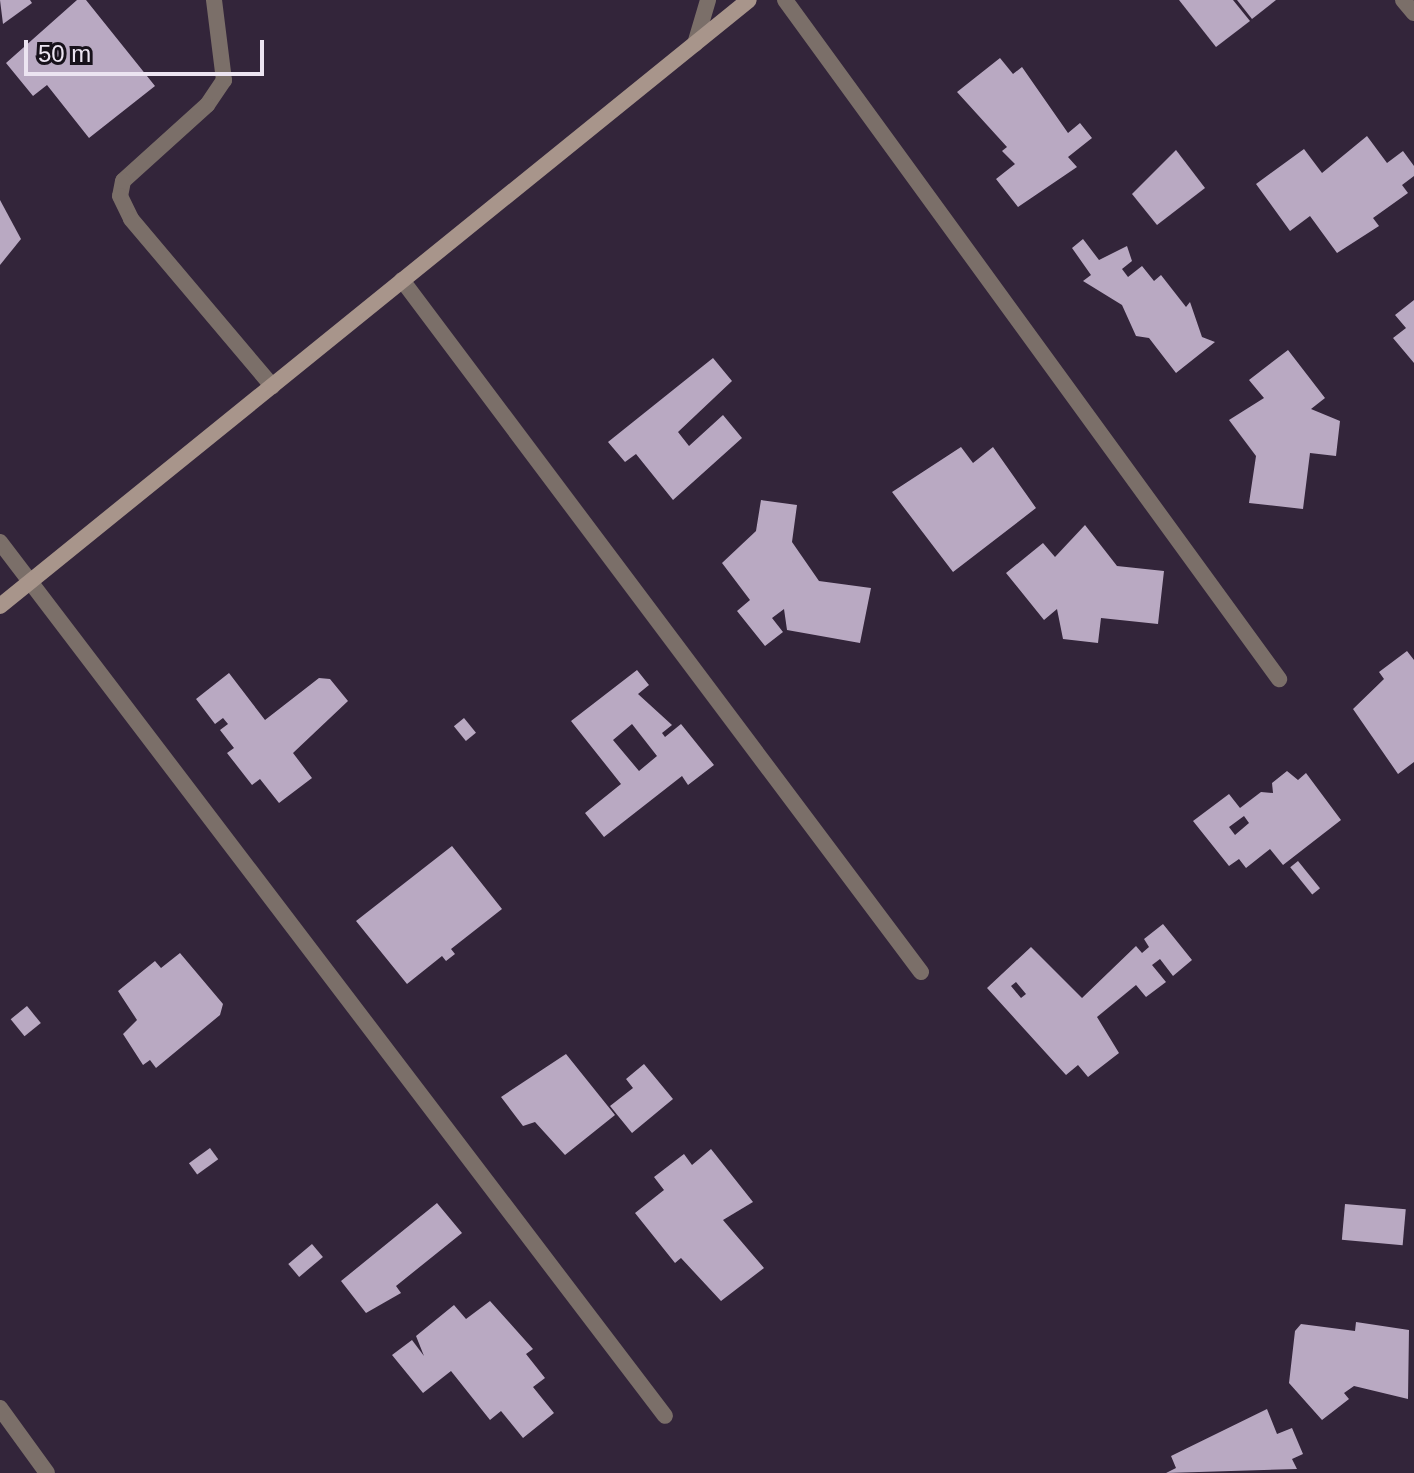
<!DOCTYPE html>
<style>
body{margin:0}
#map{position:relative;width:1414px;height:1473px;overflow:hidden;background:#33253a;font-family:Helvetica,sans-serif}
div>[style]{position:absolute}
.building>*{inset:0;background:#b9a9c2;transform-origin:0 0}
.lane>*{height:16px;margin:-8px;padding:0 8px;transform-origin:8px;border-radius:8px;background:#7b6f69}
.street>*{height:16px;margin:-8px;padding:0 8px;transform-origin:8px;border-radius:8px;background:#7b6f69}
.secondary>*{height:16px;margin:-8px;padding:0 8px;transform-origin:8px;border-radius:8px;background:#a8958b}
span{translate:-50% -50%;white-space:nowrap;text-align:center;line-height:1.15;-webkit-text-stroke:8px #17111a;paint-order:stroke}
.scale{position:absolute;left:24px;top:40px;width:240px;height:36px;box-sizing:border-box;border:4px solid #ece4f1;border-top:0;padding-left:10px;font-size:24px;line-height:28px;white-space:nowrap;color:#ece4f1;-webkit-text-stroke:6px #17111a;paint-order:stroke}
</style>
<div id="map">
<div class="building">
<div style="clip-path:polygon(0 0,30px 0,32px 3px,3px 24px)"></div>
<div style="clip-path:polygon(77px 0,86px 0,155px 86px,89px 138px,47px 85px,33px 96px,6px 63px)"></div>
<div style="clip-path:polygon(1179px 0,1233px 0,1250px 21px,1216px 47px)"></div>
<div style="clip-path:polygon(1237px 0,1276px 0,1252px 19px)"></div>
<div style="clip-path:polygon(1000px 58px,1013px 74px,1022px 67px,1068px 133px,1080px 123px,1092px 138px,1068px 157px,1077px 167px,1018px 207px,996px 179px,1015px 164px,1002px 151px,1007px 147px,957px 92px)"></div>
<div style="clip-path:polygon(1367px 136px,1387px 163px,1403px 151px,1414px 166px,1414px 176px,1402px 185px,1408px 193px,1373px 218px,1379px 226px,1337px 253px,1310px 216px,1290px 231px,1256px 184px,1304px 149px,1322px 173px)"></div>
<div style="clip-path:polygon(1176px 150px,1205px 188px,1157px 225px,1132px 194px)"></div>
<div style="clip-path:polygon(0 200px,21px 239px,0 265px)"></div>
<div style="clip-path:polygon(1083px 239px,1099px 260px,1127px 246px,1132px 261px,1122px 269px,1128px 277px,1142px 266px,1154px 281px,1161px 275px,1186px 307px,1190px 302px,1202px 337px,1215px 342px,1176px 373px,1149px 338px,1136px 336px,1122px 305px,1083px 281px,1091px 275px,1072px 248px)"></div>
<div style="clip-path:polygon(1414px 300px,1414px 363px,1393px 338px,1406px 328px,1395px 315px)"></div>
<div style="clip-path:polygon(1288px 350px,1325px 398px,1311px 409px,1340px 421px,1336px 456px,1310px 453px,1303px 509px,1249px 503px,1256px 456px,1229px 420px,1264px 398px,1249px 380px)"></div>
<div style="clip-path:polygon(713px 358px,732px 381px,678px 432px,689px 446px,723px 415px,742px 438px,673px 500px,636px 454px,625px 462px,608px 442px)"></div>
<div style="clip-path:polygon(961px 447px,973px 463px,993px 447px,1036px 508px,953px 572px,892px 492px)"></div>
<div style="clip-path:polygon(761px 500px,797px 505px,792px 542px,819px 581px,871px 588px,860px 643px,787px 630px,784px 609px,772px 618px,783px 632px,765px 646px,737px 611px,750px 600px,722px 563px,756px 531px)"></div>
<div style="clip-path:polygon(1085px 525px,1117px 566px,1164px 571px,1158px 624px,1101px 618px,1098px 643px,1063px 639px,1057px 609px,1044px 620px,1006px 573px,1043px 543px,1055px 557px)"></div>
<div style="clip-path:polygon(1407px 651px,1414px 660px,1414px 762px,1398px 774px,1353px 709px,1384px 679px,1379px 672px)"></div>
<div style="clip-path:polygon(evenodd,637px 670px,649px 685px,638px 694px,672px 725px,662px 733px,665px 737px,681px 724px,714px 765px,688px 785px,682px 776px,604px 837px,585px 813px,621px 784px,571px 721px,637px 670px,632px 724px,657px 756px,639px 771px,613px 740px,632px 724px)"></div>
<div style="clip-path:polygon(229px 673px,265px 720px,319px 678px,330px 679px,348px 701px,293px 753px,312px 778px,279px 803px,260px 779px,252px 785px,227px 753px,234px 748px,220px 730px,228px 724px,223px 718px,215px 724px,196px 699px)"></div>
<div style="left:464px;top:718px;width:19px;height:13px;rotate:51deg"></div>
<div style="clip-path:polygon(evenodd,1287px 771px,1298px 780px,1306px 773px,1341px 820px,1283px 865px,1270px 849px,1246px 868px,1239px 859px,1229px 866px,1193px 821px,1229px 794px,1240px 808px,1261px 792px,1273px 793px,1272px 783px,1287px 771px,1244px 816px,1249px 823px,1235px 835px,1229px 827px,1244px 816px)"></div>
<div style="clip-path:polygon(452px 846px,502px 909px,451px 949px,455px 954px,446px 961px,442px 956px,407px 984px,356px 921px)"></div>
<div style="left:1298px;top:861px;width:35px;height:10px;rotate:51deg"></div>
<div style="clip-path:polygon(evenodd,1163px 924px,1192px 960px,1173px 976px,1160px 959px,1152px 965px,1166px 982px,1146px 997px,1136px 985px,1097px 1017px,1119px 1053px,1088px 1077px,1078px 1065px,1066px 1075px,987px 988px,1031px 947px,1082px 998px,1136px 946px,1142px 953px,1149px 947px,1144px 939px,1163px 924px,1016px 982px,1026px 994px,1021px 998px,1011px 986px,1016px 982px)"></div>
<div style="clip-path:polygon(180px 953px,223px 1004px,220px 1015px,156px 1068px,150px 1060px,143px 1065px,123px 1034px,137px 1020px,118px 991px,155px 961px,161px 968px)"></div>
<div style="left:27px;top:1006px;width:22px;height:21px;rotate:51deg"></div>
<div style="clip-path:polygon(566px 1054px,615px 1115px,565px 1155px,535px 1122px,523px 1126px,501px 1097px)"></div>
<div style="clip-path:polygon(644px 1064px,673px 1099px,632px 1133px,610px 1106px,633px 1088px,626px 1079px)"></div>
<div style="left:210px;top:1148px;width:14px;height:26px;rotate:54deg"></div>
<div style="clip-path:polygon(711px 1149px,753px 1202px,723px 1220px,764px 1268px,721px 1301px,681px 1258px,675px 1263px,635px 1213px,664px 1190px,654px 1177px,684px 1154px,692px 1165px)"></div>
<div style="clip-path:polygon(437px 1203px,462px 1233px,396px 1286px,401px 1293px,366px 1313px,341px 1281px)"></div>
<div style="left:1345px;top:1204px;width:61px;height:36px;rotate:5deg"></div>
<div style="left:312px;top:1244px;width:17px;height:31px;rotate:50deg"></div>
<div style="clip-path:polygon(490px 1301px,533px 1349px,526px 1354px,545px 1378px,533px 1387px,554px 1413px,523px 1438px,501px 1411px,490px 1420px,451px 1371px,423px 1393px,392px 1355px,412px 1340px,424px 1356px,416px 1336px,454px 1305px,466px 1319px)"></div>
<div style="clip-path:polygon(1356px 1322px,1409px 1330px,1408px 1399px,1354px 1386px,1344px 1393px,1349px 1399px,1322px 1420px,1289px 1383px,1295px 1331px,1301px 1324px,1355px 1331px)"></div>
<div style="clip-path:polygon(1267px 1409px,1277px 1434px,1292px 1428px,1303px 1454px,1292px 1459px,1297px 1469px,1166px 1473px,1176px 1468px,1171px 1456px)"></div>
</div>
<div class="lane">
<div style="left:214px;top:0;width:81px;rotate:82.9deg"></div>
<div style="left:224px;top:80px;width:30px;rotate:124deg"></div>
<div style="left:207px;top:105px;width:113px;rotate:137.9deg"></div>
<div style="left:123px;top:181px;width:15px;rotate:101deg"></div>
<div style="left:120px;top:196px;width:25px;rotate:64deg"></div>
<div style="left:131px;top:219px;width:219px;rotate:49.8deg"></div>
</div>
<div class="street">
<div style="left:785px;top:0;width:840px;rotate:53.96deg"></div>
<div style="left:1403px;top:0;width:17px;rotate:50deg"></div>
<div style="left:695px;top:44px;width:46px;rotate:-73.5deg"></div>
<div style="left:402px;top:280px;width:865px;rotate:53.13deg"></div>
<div style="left:0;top:542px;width:1098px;rotate:52.73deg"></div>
<div style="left:0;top:1408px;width:80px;rotate:54.1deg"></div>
</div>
<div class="secondary">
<div style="left:0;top:606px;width:963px;rotate:-38.98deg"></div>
</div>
<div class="scale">50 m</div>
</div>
